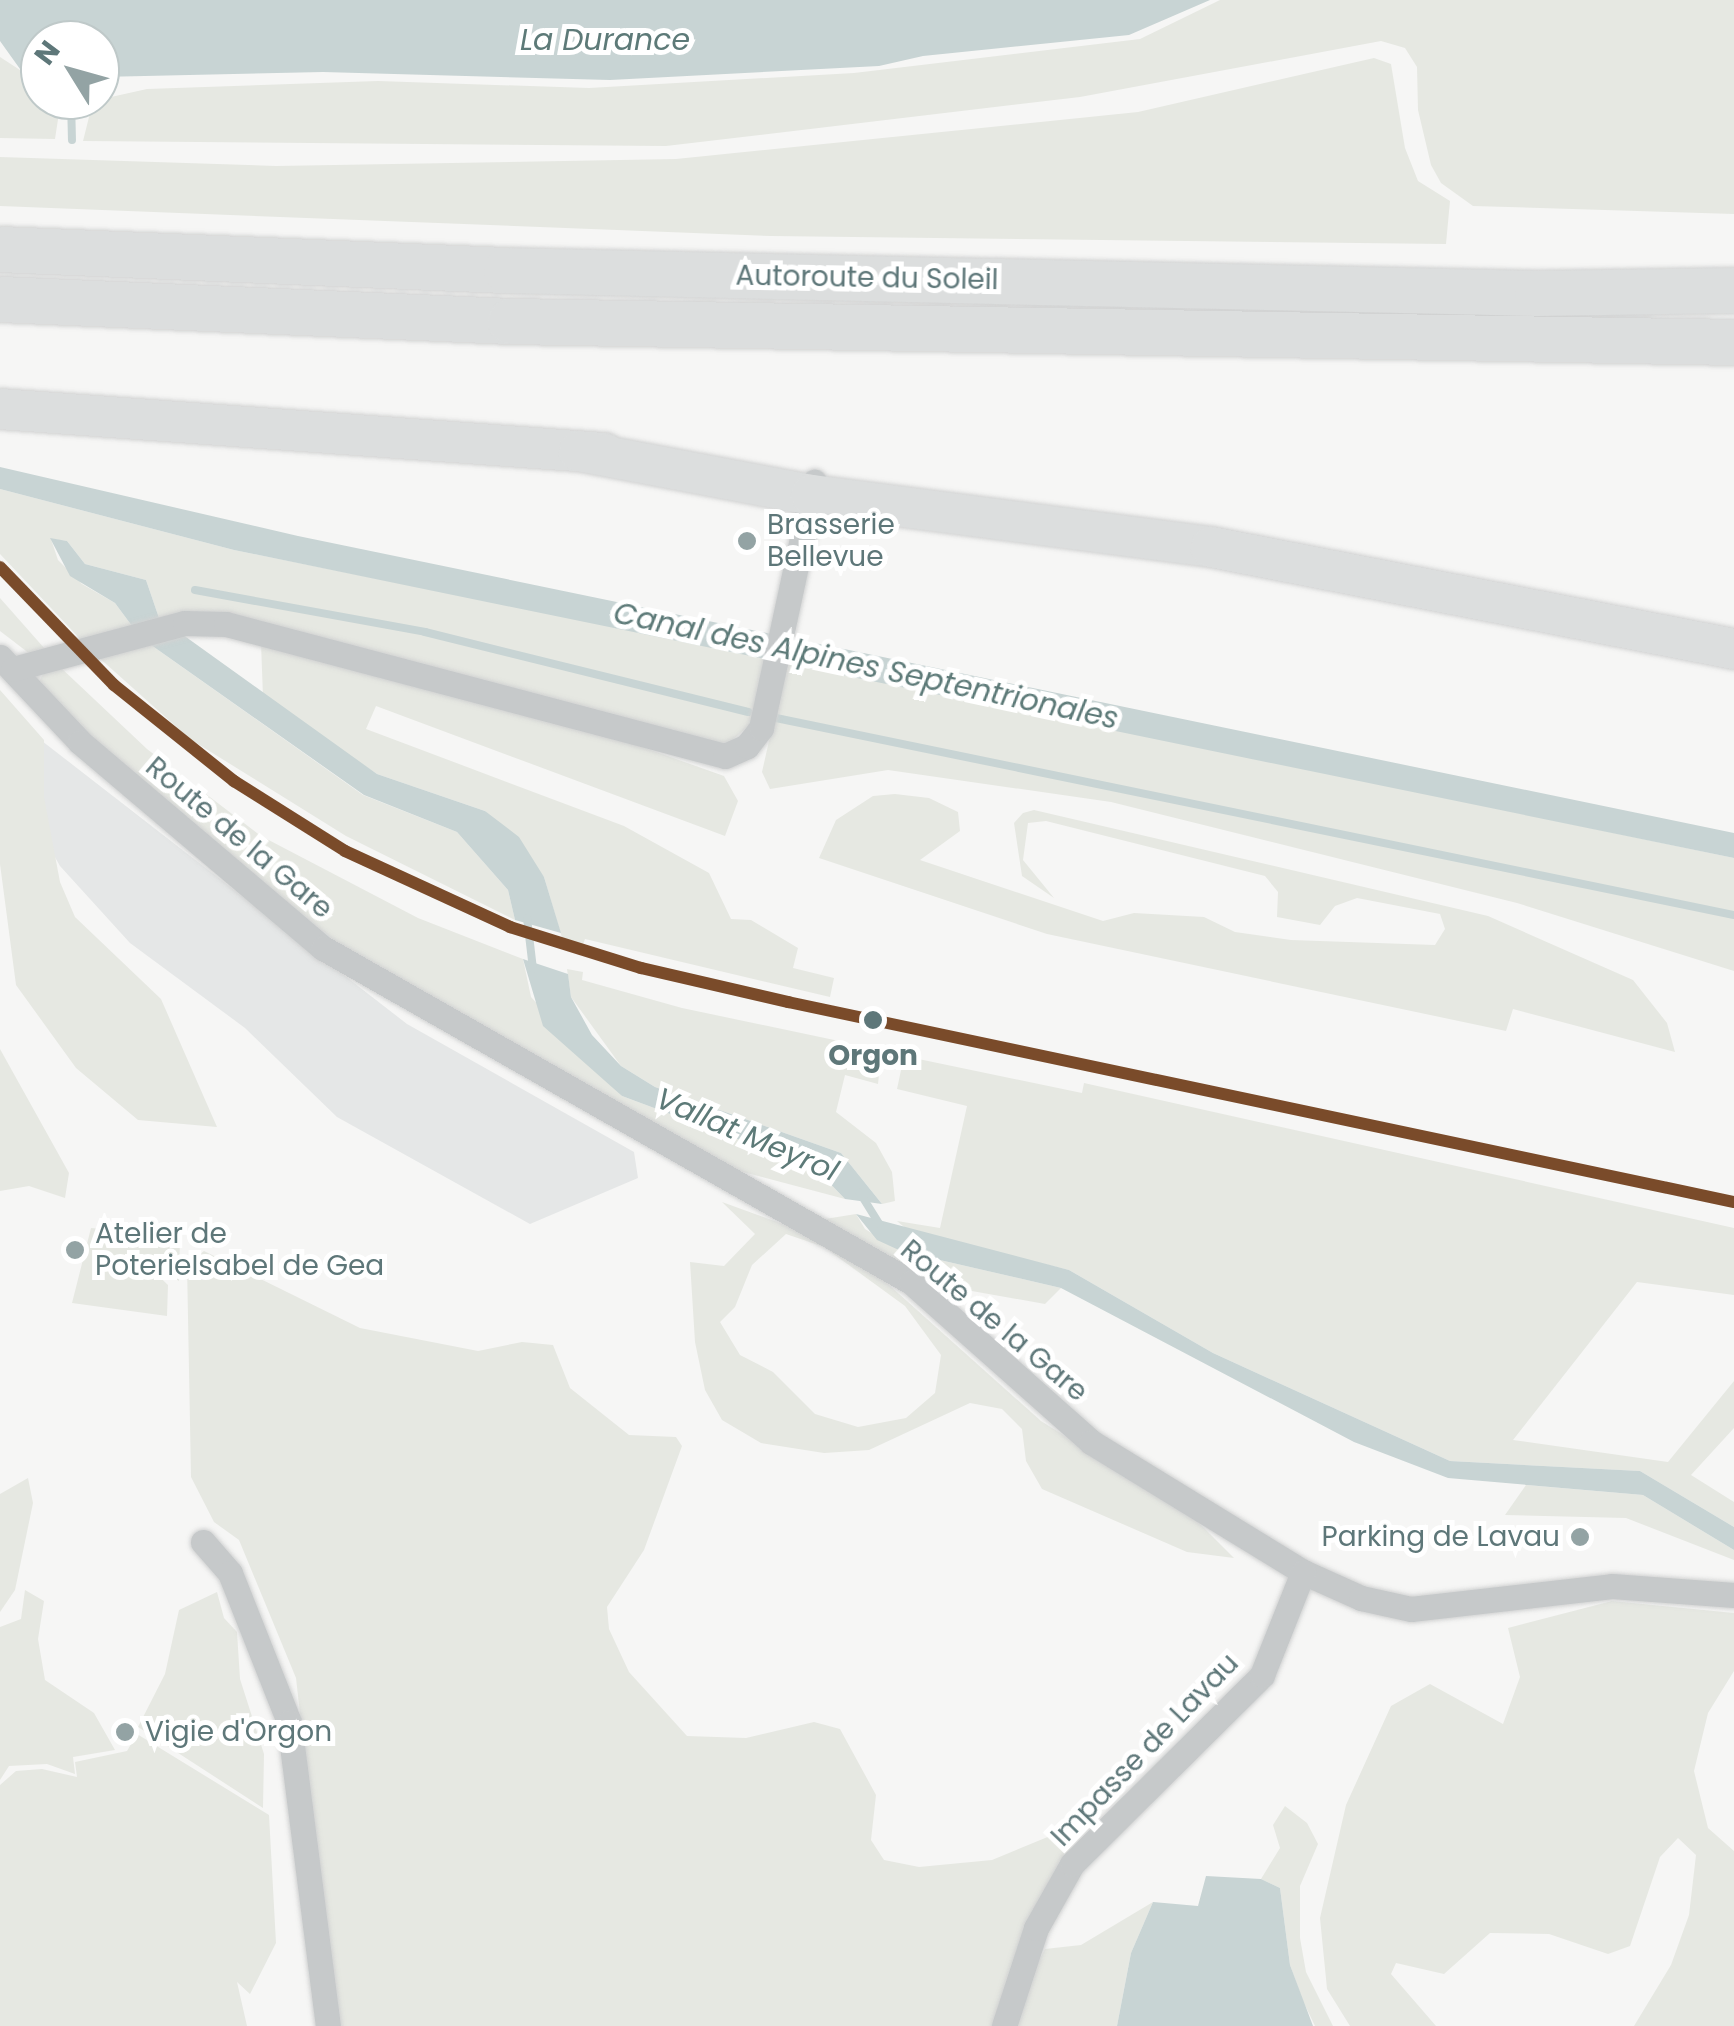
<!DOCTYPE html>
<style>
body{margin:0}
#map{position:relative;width:1734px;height:2026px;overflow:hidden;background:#f6f6f5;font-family:Poppins,sans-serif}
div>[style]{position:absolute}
.built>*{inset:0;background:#e5e7e7}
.green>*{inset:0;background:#e6e8e2}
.water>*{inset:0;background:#c8d4d4}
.stream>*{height:8px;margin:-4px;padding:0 4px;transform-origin:4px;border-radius:4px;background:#c8d4d4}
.roads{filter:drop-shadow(0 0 2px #d1d2d2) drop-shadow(0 0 2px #d1d2d2)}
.street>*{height:25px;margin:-12.5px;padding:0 12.5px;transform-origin:12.5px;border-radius:12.5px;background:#c6c9ca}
.primary>*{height:40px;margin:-20px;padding:0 20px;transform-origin:20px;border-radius:20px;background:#dcdede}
.highway>*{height:45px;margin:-22.5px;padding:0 22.5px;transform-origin:22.5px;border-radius:22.5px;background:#dcdede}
.rail-1>*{height:12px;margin:-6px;padding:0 6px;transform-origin:6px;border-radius:6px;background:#7a4b2a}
.dots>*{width:28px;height:28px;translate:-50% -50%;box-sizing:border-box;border:5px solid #fff;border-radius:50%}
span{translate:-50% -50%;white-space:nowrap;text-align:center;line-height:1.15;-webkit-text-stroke:10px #fff;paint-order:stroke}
.street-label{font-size:28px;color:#5e7779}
.poi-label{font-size:28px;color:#5e7779}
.left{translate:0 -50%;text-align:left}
.right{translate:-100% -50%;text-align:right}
.stop-label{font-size:28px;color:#5e7779;font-weight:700}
.water-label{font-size:30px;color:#5d7a78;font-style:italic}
.north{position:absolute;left:20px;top:20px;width:100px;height:100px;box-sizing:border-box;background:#fff;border:2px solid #bfc9c9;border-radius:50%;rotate:307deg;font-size:28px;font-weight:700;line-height:40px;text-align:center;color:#5e7779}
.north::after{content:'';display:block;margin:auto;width:35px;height:45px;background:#93a3a4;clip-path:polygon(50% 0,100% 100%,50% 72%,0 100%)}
</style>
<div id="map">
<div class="built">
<div style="clip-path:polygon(42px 741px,407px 1024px,634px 1152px,638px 1178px,530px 1224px,337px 1117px,245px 1028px,130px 943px,60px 866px,31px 815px)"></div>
</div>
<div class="green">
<div style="clip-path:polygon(1220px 0,1734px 0,1734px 214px,1473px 206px,1441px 183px,1431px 165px,1418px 110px,1417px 67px,1405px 48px,1381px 41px,1080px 97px,666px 146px,83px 141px,93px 101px,147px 89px,378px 81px,589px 88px,854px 73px,1140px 39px)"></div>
<div style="clip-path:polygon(0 57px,40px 83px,40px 100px,61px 100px,55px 139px,0 138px)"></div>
<div style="clip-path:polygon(1374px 58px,1391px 64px,1405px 148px,1418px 181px,1450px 201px,1446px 244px,771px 236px,0 206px,0 157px,276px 166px,676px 159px,1138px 112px)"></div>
<div style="clip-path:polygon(0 489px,234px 550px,765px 657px,753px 722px,730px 742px,713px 745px,159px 618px,146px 580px,85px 564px,67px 541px,51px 539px,58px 560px,82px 584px,115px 603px,132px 626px,84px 643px,0 554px)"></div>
<div style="clip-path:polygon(0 598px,45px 649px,30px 654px,0 631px)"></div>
<div style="clip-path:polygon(144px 640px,363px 795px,457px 832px,508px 890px,515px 920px,346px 836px,190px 739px,96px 655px)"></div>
<div style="clip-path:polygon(261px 643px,631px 743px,724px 776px,738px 801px,725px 836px,376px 706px,366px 729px,624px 826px,709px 873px,731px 919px,751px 920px,798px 948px,793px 968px,834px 978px,830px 997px,585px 939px,582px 947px,563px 941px,544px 877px,485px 811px,377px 774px,263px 697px)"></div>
<div style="clip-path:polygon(787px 661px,1734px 858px,1734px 971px,1517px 903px,1111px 802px,888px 770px,770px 789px,762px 772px)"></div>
<div style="clip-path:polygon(59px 666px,147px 749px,261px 836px,418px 918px,523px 959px,531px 997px,622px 1096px,815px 1168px,845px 1199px,739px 1171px,346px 950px,140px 783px,38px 685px,45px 669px)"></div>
<div style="clip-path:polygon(0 690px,44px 740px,44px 797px,60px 882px,75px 917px,161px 999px,217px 1127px,138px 1120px,76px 1068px,16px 985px,0 864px)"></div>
<div style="clip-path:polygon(895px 794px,929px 798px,958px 812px,960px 831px,920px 860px,1103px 921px,1134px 913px,1204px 917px,1235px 932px,1291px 940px,1435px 945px,1445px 929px,1440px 914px,1357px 898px,1335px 906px,1320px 925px,1277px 917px,1278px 892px,1265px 876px,1046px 821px,1028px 823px,1023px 860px,1054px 898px,1022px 876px,1014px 823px,1023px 813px,1034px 810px,1488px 916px,1633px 980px,1667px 1023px,1675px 1052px,1513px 1009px,1506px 1031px,1047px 934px,819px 858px,836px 820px,873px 796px)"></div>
<div style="clip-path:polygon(567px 969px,583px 972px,582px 980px,682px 1008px,839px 1041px,837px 1055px,880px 1065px,878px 1084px,845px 1075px,836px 1112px,876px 1143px,892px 1172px,895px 1201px,882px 1204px,841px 1153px,655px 1087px,621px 1066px,571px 997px)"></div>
<div style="clip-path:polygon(0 1049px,69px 1173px,65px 1198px,29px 1186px,0 1191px)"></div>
<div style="clip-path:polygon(904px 1056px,1082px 1093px,1084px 1083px,1734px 1228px,1734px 1295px,1637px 1282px,1513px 1440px,1668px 1462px,1734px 1381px,1734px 1428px,1691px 1475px,1734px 1502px,1734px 1527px,1640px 1471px,1450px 1461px,1213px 1353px,1069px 1270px,910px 1232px,897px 1221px,940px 1228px,967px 1106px,897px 1089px)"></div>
<div style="clip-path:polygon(evenodd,722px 1202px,821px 1238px,879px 1276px,1041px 1421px,1192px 1516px,1234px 1558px,1187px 1552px,1042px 1489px,1026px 1461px,1022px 1429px,1002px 1409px,970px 1403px,869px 1450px,824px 1453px,761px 1443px,722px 1420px,705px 1390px,695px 1342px,690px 1262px,724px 1266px,755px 1234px,722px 1202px,786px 1234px,824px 1247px,905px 1306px,941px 1355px,935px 1393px,906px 1418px,858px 1427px,815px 1414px,773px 1372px,740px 1355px,720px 1322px,735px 1307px,752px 1265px,786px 1234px)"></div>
<div style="clip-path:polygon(856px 1214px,865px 1229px,901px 1251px,1061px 1288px,1045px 1304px,955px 1288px,951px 1304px,825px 1219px)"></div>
<div style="clip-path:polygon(91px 1228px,180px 1236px,179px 1281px,138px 1256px,168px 1285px,167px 1316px,72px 1303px)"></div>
<div style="clip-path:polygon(204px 1251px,360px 1328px,478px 1351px,522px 1342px,553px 1345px,570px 1388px,629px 1435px,676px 1437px,682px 1446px,644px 1550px,607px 1607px,609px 1629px,629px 1672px,687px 1736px,746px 1738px,814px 1722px,840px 1729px,876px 1795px,871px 1840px,884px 1860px,919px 1867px,992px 1860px,1084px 1822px,1033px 1923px,1000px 2026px,335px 2026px,296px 1678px,239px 1540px,214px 1522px,191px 1477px,187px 1264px)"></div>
<div style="clip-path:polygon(28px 1478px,33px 1503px,15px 1590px,0 1612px,0 1494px)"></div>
<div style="clip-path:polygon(1526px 1485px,1643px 1495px,1734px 1550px,1734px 1560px,1626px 1518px,1505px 1515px)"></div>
<div style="clip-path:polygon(25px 1590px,44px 1601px,38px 1639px,45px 1680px,94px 1713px,115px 1750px,73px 1757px,75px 1774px,47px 1764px,9px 1766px,0 1780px,0 1627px,21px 1619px)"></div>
<div style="clip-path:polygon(217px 1592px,224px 1618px,237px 1632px,240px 1679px,264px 1754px,263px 1808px,138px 1727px,165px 1674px,179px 1610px)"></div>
<div style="clip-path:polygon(1612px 1601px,1734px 1613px,1734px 1671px,1708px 1713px,1694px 1771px,1708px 1828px,1734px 1851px,1734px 2026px,1634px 2026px,1671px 1965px,1689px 1915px,1696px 1855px,1678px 1838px,1660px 1857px,1630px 1946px,1608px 1954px,1549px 1934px,1490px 1933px,1444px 1974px,1396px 1963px,1391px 1974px,1436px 2026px,1350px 2026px,1327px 1989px,1320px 1918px,1346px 1805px,1391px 1706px,1430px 1684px,1503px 1724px,1520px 1677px,1508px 1628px)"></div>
<div style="clip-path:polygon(137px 1734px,269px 1815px,276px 1943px,250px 1994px,237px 1982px,247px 2026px,0 2026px,0 1785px,16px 1771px,42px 1769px,77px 1777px,75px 1762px,127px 1751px)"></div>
<div style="clip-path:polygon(1285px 1806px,1307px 1823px,1318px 1844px,1300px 1886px,1300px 1938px,1306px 1972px,1333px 2026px,1315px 2026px,1303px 2001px,1290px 1965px,1280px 1888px,1261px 1879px,1280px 1848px,1273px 1825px)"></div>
<div style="clip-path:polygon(1153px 1902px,1131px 1953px,1117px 2026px,1017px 2026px,1024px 1990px,1045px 1949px,1081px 1945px)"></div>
</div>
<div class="water">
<div style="clip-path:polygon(0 0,1210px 0,1129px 35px,923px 56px,879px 66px,610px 80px,323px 72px,100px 77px,100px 40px,40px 40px,40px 71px,20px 69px,0 41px)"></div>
<div style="clip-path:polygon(0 467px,298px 536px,1734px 833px,1734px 858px,234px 550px,0 489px)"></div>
<div style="clip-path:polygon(50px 538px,67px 541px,85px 564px,146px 580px,159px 618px,132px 626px,115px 603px,70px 576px)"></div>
<div style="clip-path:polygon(179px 632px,377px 774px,485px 811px,519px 837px,544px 877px,561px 933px,515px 920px,508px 890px,457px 832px,364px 795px,144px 640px)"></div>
<div style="clip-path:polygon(523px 959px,568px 974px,571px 997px,592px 1035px,621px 1066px,655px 1087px,841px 1153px,882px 1204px,845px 1199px,815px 1168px,622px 1096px,543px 1026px)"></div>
<div style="clip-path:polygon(856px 1214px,1069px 1270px,1213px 1353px,1450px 1461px,1640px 1471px,1734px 1527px,1734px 1550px,1643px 1495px,1448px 1478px,1354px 1442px,1061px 1288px,901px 1251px,877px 1240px)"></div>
<div style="clip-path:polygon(1206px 1876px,1261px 1879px,1280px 1888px,1290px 1965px,1313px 2026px,1117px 2026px,1131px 1953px,1153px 1902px,1198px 1906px)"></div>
</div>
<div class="stream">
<div style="left:71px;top:100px;width:40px;rotate:88.6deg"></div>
<div style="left:195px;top:590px;width:234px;rotate:10.3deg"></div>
<div style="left:425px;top:632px;width:333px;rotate:13.9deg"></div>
<div style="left:776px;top:718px;width:978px;rotate:11.62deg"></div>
<div style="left:527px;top:918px;width:51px;rotate:83.3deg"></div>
<div style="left:860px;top:1193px;width:36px;rotate:58deg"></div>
</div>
<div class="roads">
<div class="street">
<div style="left:0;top:657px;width:117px;rotate:46.7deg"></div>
<div style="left:80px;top:742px;width:319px;rotate:40.3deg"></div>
<div style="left:323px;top:948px;width:676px;rotate:29.6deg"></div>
<div style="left:911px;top:1282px;width:241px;rotate:41.6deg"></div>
<div style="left:1091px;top:1442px;width:249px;rotate:31.5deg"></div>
<div style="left:1303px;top:1572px;width:64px;rotate:24.1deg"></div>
<div style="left:1361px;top:1598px;width:51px;rotate:12.4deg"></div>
<div style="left:1411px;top:1609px;width:202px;rotate:-6.5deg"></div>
<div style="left:1612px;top:1586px;width:122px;rotate:4.2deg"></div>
<div style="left:13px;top:669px;width:178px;rotate:-15deg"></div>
<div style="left:185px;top:623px;width:41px;rotate:1.4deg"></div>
<div style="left:226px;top:624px;width:516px;rotate:14.82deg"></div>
<div style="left:725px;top:756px;width:24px;rotate:-24deg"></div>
<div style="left:747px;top:746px;width:23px;rotate:-52deg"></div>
<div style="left:761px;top:728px;width:252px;rotate:-77.8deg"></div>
<div style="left:203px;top:1542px;width:41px;rotate:48.9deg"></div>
<div style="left:230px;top:1573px;width:160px;rotate:68.4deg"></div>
<div style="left:289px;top:1722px;width:306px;rotate:82.7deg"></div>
<div style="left:1004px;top:2026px;width:103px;rotate:-71.9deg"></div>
<div style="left:1036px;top:1928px;width:73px;rotate:-60.6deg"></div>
<div style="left:1072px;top:1864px;width:268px;rotate:-44.8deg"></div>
<div style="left:1262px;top:1675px;width:111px;rotate:-68.3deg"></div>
</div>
<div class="primary">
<div style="left:0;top:409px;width:606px;rotate:4.17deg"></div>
<div style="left:579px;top:451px;width:236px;rotate:10.7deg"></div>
<div style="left:811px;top:495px;width:403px;rotate:7.4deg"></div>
<div style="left:1211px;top:547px;width:533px;rotate:11.04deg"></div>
</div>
<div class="highway">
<div style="left:0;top:249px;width:506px;rotate:2.38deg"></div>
<div style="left:506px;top:270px;width:1031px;rotate:1.28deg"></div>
<div style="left:1537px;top:293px;width:197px;rotate:-0.9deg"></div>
<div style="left:0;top:299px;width:510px;rotate:2.47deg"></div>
<div style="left:510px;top:321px;width:1224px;rotate:0.98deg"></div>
</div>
</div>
<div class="rail-1">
<div style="left:0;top:567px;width:164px;rotate:46deg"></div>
<div style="left:114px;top:685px;width:154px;rotate:38.7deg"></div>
<div style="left:234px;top:781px;width:131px;rotate:32.2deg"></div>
<div style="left:345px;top:851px;width:182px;rotate:24.7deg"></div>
<div style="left:510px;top:927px;width:137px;rotate:17.4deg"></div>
<div style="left:641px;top:968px;width:151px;rotate:13deg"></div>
<div style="left:788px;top:1002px;width:967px;rotate:11.94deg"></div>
</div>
<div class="dots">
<div style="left:747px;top:541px;background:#93a3a4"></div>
<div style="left:873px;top:1020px;background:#5e7779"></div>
<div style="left:75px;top:1250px;background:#93a3a4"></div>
<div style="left:1580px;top:1537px;background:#93a3a4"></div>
<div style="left:125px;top:1732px;background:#93a3a4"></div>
</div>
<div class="street-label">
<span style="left:867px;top:278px;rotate:1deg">Autoroute du Soleil</span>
<span style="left:239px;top:838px;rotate:40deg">Route de la Gare</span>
<span style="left:994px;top:1321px;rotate:40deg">Route de la Gare</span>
<span style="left:1145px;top:1750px;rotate:-46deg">Impasse de Lavau</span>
</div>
<div class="poi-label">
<span class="left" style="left:767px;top:541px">Brasserie<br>Bellevue</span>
<span class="left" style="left:95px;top:1250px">Atelier de<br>PoterieIsabel de Gea</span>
<span class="right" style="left:1560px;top:1537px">Parking de Lavau</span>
<span class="left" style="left:145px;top:1732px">Vigie d'Orgon</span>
</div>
<div class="stop-label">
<span style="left:873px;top:1056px">Orgon</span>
</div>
<div class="water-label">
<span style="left:605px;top:40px">La Durance</span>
<span style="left:866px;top:666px;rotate:12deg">Canal des Alpines Septentrionales</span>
<span style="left:747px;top:1135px;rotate:23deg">Vallat Meyrol</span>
</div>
<div class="north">N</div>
</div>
